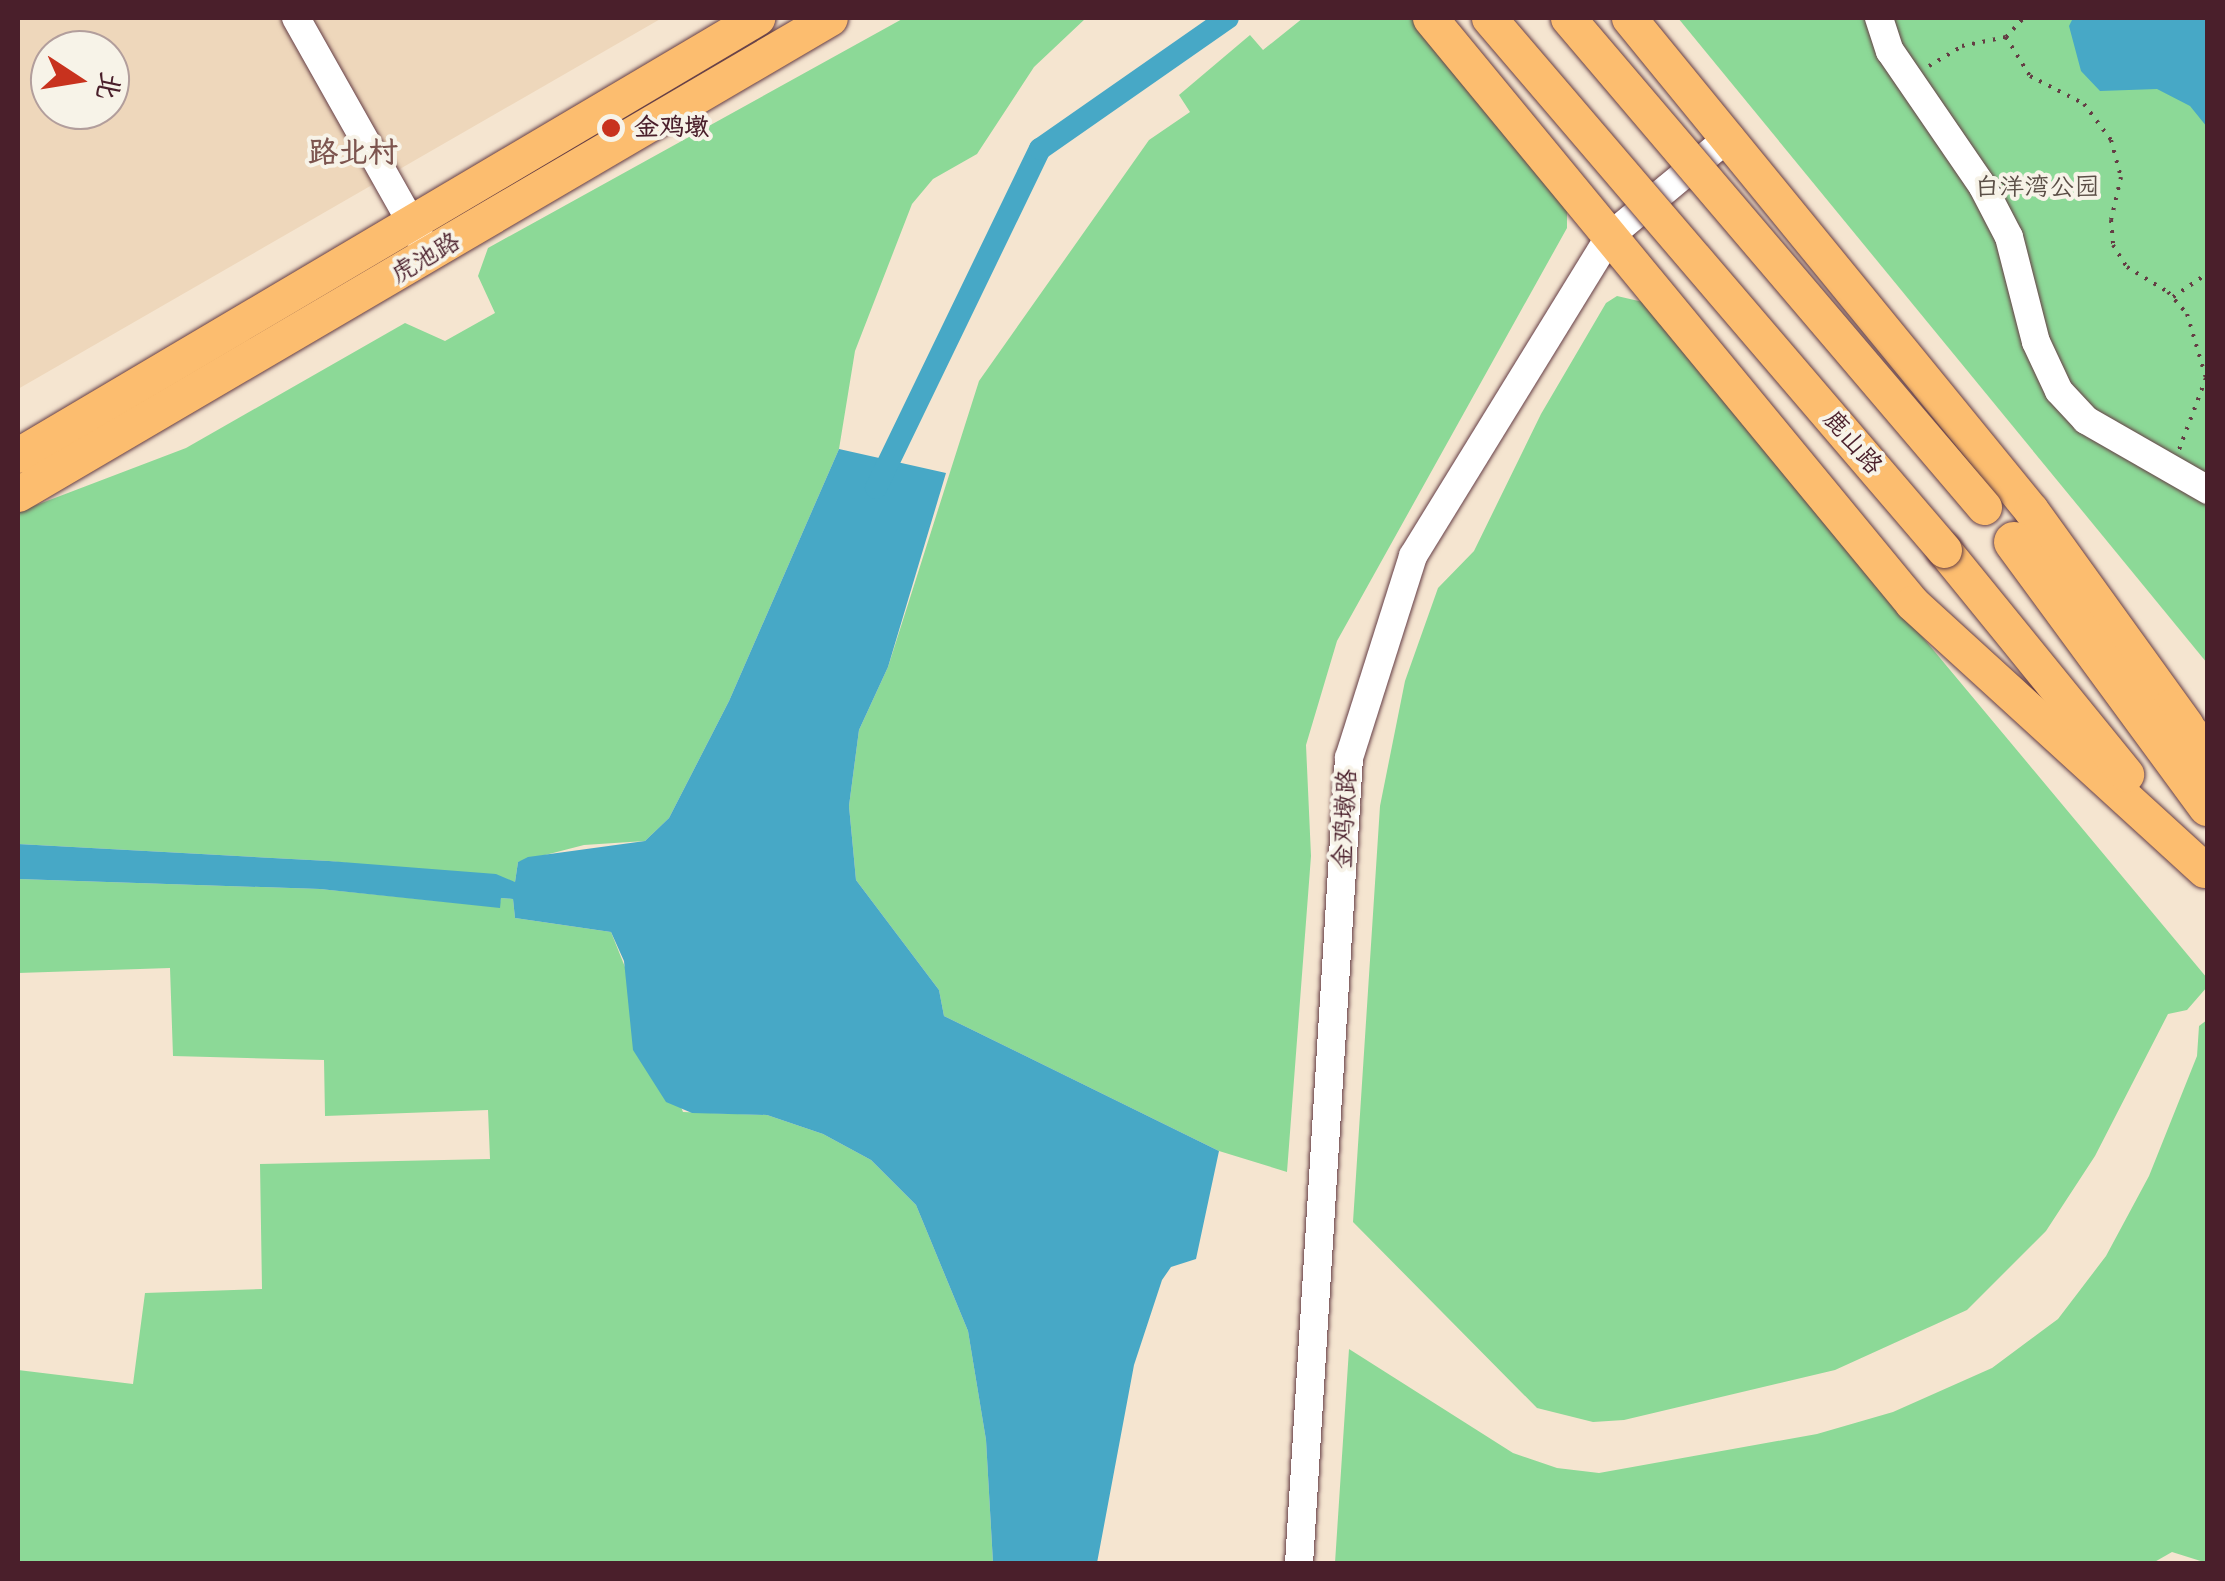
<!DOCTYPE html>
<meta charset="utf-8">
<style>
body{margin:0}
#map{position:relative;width:2225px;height:1581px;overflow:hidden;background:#f5e5d0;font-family:"Balsamiq Sans","LXGW WenKai TC",sans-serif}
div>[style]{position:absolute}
.built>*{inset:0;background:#eed7bb}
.green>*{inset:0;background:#8cd997}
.water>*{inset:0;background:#47a8c6}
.canal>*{height:22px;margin:-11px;padding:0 11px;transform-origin:11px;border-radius:11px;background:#47a8c6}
.path>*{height:4px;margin-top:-2px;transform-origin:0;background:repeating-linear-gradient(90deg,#643d44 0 2.5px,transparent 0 10.5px)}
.roads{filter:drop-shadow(0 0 2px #643d44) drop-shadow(0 0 2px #643d44)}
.minor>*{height:28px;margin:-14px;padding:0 14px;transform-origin:14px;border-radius:14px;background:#fff}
.major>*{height:35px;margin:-17.5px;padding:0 17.5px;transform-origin:17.5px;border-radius:17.5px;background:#fcbd6f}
.highway>*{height:40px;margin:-20px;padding:0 20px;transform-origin:20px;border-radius:20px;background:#fcbd6f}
.bridges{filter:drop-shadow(0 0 2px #643d44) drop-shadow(0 0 2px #643d44)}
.major-bridge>*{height:35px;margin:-17.5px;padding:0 17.5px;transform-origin:17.5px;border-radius:17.5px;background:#fcbd6f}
.dots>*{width:28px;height:28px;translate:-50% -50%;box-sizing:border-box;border:5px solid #f7f3e8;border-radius:50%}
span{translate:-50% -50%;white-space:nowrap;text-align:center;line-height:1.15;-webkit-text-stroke:8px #f7f3e8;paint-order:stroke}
.poi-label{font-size:25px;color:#4a1f2b;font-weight:700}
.left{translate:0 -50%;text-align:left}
.park-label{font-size:25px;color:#5a4e46}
.street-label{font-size:25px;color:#4a1f2b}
.quarter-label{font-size:30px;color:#7d554f;font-weight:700}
.frame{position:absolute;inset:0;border:20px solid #4a1f2b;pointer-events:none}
.north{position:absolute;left:30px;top:30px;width:100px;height:100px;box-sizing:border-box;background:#f7f3e8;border:2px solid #b29e9c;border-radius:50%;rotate:102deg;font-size:28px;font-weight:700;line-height:40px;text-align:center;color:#4a1f2b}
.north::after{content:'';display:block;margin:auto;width:35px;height:45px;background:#c8321e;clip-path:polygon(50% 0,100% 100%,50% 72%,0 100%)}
</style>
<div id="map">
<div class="built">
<div style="clip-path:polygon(evenodd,18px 18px,662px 18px,18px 389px,18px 18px,50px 50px,110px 50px,110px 110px,50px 110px,50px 50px)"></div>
</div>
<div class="green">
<div style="clip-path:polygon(904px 18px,1086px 18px,1034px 67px,977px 154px,933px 179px,912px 204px,855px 351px,839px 449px,729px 701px,669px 818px,645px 841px,584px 845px,518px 862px,515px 882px,329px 861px,18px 844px,18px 512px,186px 448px,405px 323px,445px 341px,495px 313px,478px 276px,488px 248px)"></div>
<div style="clip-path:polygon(1303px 18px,1414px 18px,1567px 211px,1567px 228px,1337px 641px,1306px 745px,1311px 856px,1287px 1172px,1219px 1151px,944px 1016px,939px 990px,856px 880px,849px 806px,859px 730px,888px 667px,979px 381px,1149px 140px,1190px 112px,1179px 95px,1250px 35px,1263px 50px)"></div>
<div style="clip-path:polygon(1678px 18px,2207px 18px,2207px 663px)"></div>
<div style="clip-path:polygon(1617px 296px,1643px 302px,2207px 978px,2207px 987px,2187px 1010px,2168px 1014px,2095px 1156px,2046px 1231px,1967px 1310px,1835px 1370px,1624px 1420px,1593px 1422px,1537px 1408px,1353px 1222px,1380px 806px,1405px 681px,1438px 588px,1474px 551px,1541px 414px,1606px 303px)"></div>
<div style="clip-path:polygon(18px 879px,320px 889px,499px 907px,501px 898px,513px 899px,515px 918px,611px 932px,683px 1112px,767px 1115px,823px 1134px,871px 1160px,916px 1205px,968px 1331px,986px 1440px,993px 1563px,18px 1563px,18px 1370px,133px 1384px,145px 1293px,262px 1289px,260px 1164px,490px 1159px,488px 1110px,325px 1116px,324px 1060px,173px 1056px,170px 968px,18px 973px)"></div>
<div style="clip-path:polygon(2207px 1020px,2207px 1563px,2172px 1552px,2151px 1564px,1335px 1563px,1349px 1349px,1513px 1453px,1557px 1468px,1599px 1473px,1817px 1434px,1893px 1412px,1992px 1368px,2058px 1319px,2106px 1256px,2149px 1176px,2197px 1056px,2199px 1026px)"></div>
</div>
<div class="water">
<div style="clip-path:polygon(2073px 18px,2207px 18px,2207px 127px,2190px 106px,2157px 89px,2100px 91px,2081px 71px,2069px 26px)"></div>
<div style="clip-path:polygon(839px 449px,946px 473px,888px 667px,859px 730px,849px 806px,856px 880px,939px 990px,944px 1016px,1219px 1151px,1196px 1259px,1171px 1267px,1162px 1280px,1134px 1365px,1097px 1563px,993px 1563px,986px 1440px,968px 1331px,916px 1205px,871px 1160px,823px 1134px,767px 1115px,692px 1113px,666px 1102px,633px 1050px,624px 961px,611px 932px,515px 918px,513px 899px,501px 898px,500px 908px,320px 889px,18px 879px,18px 844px,329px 861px,496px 874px,515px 882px,518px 862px,528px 857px,645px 841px,669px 818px,729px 701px)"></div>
</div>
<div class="canal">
<div style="left:876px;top:488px;width:377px;rotate:-64.2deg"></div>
<div style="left:1040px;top:149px;width:229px;rotate:-34.9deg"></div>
</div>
<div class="path">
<div style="left:2006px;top:37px;width:46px;rotate:58.4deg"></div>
<div style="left:2030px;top:76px;width:61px;rotate:27.4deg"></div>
<div style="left:2084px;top:104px;width:45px;rotate:53.1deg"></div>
<div style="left:2111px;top:140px;width:38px;rotate:75deg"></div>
<div style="left:2121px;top:177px;width:44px;rotate:103.1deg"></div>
<div style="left:2111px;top:220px;width:25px;rotate:85deg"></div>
<div style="left:2113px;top:245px;width:26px;rotate:58deg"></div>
<div style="left:2127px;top:267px;width:48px;rotate:31.4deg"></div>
<div style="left:2168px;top:292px;width:29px;rotate:49deg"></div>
<div style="left:2187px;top:314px;width:67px;rotate:73.5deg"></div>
<div style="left:2206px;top:378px;width:77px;rotate:110.6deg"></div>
<div style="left:1929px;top:66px;width:39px;rotate:-31deg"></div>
<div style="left:1962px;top:46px;width:45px;rotate:-11.6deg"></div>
<div style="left:2006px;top:37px;width:26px;rotate:-47deg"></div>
<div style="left:2173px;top:297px;width:42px;rotate:-34.4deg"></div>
</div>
<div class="roads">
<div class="minor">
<div style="left:296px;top:18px;width:253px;rotate:60.6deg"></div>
<div style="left:1879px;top:18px;width:35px;rotate:72deg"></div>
<div style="left:1890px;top:51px;width:165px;rotate:55.6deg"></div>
<div style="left:1983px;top:187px;width:56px;rotate:62.5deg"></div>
<div style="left:2009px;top:237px;width:108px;rotate:75.6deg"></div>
<div style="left:2036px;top:342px;width:54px;rotate:64.9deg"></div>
<div style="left:2059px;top:391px;width:40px;rotate:47deg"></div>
<div style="left:2086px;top:420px;width:141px;rotate:29.8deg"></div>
<div style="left:1299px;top:1564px;width:808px;rotate:-86.45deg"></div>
<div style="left:1349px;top:758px;width:212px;rotate:-72.4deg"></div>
<div style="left:1413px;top:556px;width:376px;rotate:-58.4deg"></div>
<div style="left:1610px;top:236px;width:156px;rotate:-39.8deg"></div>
</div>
<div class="major">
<div style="left:1430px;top:18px;width:758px;rotate:50.51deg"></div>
<div style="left:1912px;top:603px;width:396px;rotate:42.4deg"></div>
<div style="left:1629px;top:18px;width:635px;rotate:50.75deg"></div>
<div style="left:2031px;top:510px;width:265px;rotate:54.2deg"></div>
<div style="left:18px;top:455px;width:859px;rotate:-30.6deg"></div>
<div style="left:18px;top:494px;width:941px;rotate:-30.38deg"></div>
<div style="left:1944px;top:550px;width:289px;rotate:50.9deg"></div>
<div style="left:2169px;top:707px;width:60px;rotate:49.1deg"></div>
</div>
<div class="highway">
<div style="left:2014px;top:542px;width:328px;rotate:53.7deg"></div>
</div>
</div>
<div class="bridges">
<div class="major-bridge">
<div style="left:1489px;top:18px;width:700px;rotate:49.46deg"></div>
<div style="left:1568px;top:18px;width:642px;rotate:49.61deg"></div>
</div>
</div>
<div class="dots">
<div style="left:611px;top:128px;background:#c8321e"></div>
</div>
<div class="poi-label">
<span class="left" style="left:634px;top:128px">金鸡墩</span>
</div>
<div class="park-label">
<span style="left:2037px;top:188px">白洋湾公园</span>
</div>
<div class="street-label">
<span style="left:426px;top:259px;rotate:-30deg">虎池路</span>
<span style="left:1852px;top:443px;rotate:49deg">鹿山路</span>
<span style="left:1346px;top:819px;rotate:-87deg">金鸡墩路</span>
</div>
<div class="quarter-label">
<span style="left:353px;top:153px">路北村</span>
</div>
<div class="frame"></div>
<div class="north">北</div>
</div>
